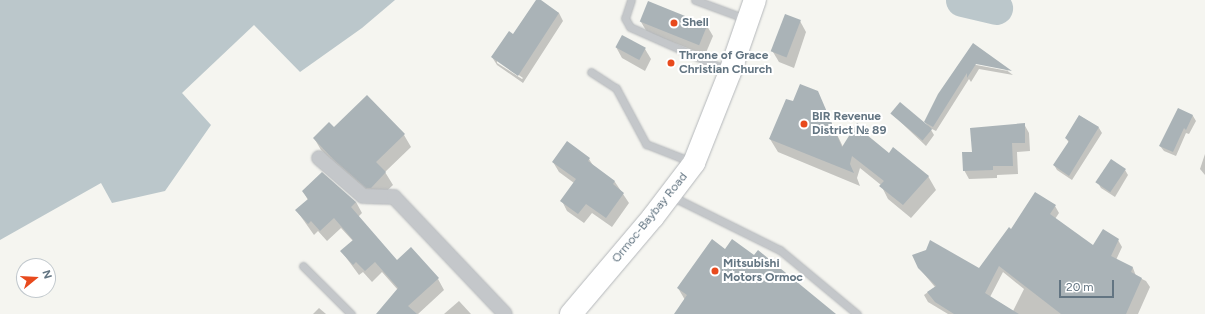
<!DOCTYPE html>
<meta charset="utf-8">
<style>
body{margin:0}
#map{position:relative;width:1205px;height:314px;overflow:hidden;background:#f5f5f0;font-family:Figtree,sans-serif}
div>[style]{position:absolute}
.water>*{inset:0;background:#bbc7cb}
.shadow>*{inset:0;background:#0003}
.river>*{height:33px;margin:-16.5px;padding:0 16.5px;transform-origin:16.5px;border-radius:16.5px;background:#bbc7cb}
.building>*{inset:0;background:#aab3b7;transform-origin:0 0}
.roads{filter:drop-shadow(0 0 1px #b4b7ba) drop-shadow(0 0 1px #b4b7ba)}
.service>*{height:7px;margin:-3.5px;padding:0 3.5px;transform-origin:3.5px;border-radius:3.5px;background:#c4c7ca}
.minor>*{height:14px;margin:-7px;padding:0 7px;transform-origin:7px;border-radius:7px;background:#c4c7ca}
.trunk>*{height:22px;margin:-11px;padding:0 11px;transform-origin:11px;border-radius:11px;background:#fff}
.dots>*{width:11px;height:11px;translate:-50% -50%;box-sizing:border-box;border:2px solid #fff;border-radius:50%}
span{translate:-50% -50%;white-space:nowrap;text-align:center;line-height:1.15;-webkit-text-stroke:4px #fff;paint-order:stroke}
.poi-label{font-size:12px;color:#637582;font-weight:700}
.left{translate:0 -50%;text-align:left}
.street-label{font-size:12px;color:#637582}
.north{position:absolute;left:16px;top:258px;width:40px;height:40px;box-sizing:border-box;background:#fff;border:1px solid #c1c8cd;border-radius:50%;rotate:72deg;font-size:11px;font-weight:700;line-height:16px;text-align:center;color:#637582}
.north::after{content:'';display:block;margin:auto;width:14px;height:18px;background:#e84a1d;clip-path:polygon(50% 0,100% 100%,50% 72%,0 100%)}
.scale{position:absolute;left:1059px;top:280px;width:55px;height:18px;box-sizing:border-box;border:2px solid #637582;border-top:0;padding-left:5px;font-size:12px;line-height:14px;white-space:nowrap;color:#637582;-webkit-text-stroke:3px #fff;paint-order:stroke}
</style>
<div id="map">
<div class="water">
<div style="clip-path:polygon(0 0,395px 0,362px 28px,300px 72px,254px 25px,182px 93px,211px 125px,165px 191px,112px 203px,101px 183px,0 240px)"></div>
</div>
<div class="shadow">
<div style="clip-path:polygon(evenodd,537px 0,559px 13px,563px 21px,523px 83px,497px 65px,492px 57px,513px 35px,537px 0,497px 60px,523px 78px,522px 79px,497px 63px,497px 60px)"></div>
<div style="clip-path:polygon(800px 21px,806px 32px,794px 68px,779px 62px,773px 52px)"></div>
<div style="clip-path:polygon(641px 22px,707px 26px,713px 36px,705px 55px,647px 32px)"></div>
<div style="clip-path:polygon(evenodd,973px 45px,1013px 75px,979px 69px,971px 82px,969px 79px,936px 131px,930px 128px,934px 135px,926px 146px,891px 113px,929px 128px,925px 122px,973px 45px,972px 62px,1005px 68px,1008px 71px,971px 64px,972px 62px)"></div>
<div style="clip-path:polygon(616px 47px,645px 49px,651px 59px,645px 71px,622px 58px)"></div>
<div style="clip-path:polygon(817px 92px,843px 147px,862px 127px,868px 137px,889px 155px,928px 176px,936px 190px,911px 218px,888px 199px,881px 185px,860px 168px,857px 178px,860px 186px,778px 152px,770px 139px,793px 102px)"></div>
<div style="clip-path:polygon(1178px 109px,1193px 116px,1196px 121px,1189px 134px,1186px 133px,1176px 156px,1164px 151px,1160px 146px)"></div>
<div style="clip-path:polygon(1080px 116px,1099px 128px,1102px 133px,1072px 180px,1057px 170px,1054px 165px,1069px 143px,1066px 138px)"></div>
<div style="clip-path:polygon(1024px 124px,1029px 133px,1030px 151px,1017px 152px,1018px 174px,997px 175px,997px 178px,969px 179px,964px 170px,973px 153px)"></div>
<div style="clip-path:polygon(334px 128px,404px 135px,411px 147px,385px 172px,393px 185px,378px 199px,374px 199px,321px 150px,314px 138px)"></div>
<div style="clip-path:polygon(1205px 154px,1205px 175px,1200px 169px)"></div>
<div style="clip-path:polygon(589px 159px,594px 167px,615px 182px,629px 203px,612px 227px,592px 213px,584px 223px,567px 211px,562px 201px,574px 183px,559px 172px,553px 162px)"></div>
<div style="clip-path:polygon(1125px 170px,1128px 175px,1115px 197px,1101px 188px,1098px 183px)"></div>
<div style="clip-path:polygon(303px 191px,356px 202px,362px 213px,358px 217px,397px 261px,438px 279px,444px 290px,418px 314px,378px 314px,398px 290px,382px 272px,372px 282px,363px 272px,359px 275px,342px 252px,353px 241px,341px 228px,327px 241px,318px 231px,314px 235px,297px 211px,308px 200px)"></div>
<div style="clip-path:polygon(evenodd,1055px 206px,1059px 213px,1055px 219px,1093px 246px,1118px 240px,1122px 247px,1116px 260px,1133px 268px,1136px 276px,1146px 281px,1150px 287px,1138px 314px,948px 314px,928px 302px,924px 295px,935px 287px,919px 268px,980px 269px,1012px 230px,1055px 206px,1003px 272px,1024px 289px,1013px 311px,990px 297px,1003px 272px)"></div>
<div style="clip-path:polygon(725px 250px,834px 314px,675px 314px,685px 300px,678px 288px)"></div>
<div style="clip-path:polygon(459px 301px,471px 314px,444px 314px)"></div>
<div style="clip-path:polygon(319px 308px,326px 314px,313px 314px)"></div>
</div>
<div class="river">
<div style="left:962px;top:0;width:35px;rotate:13deg"></div>
</div>
<div class="building">
<div style="clip-path:polygon(536px 0,541px 0,559px 13px,518px 76px,491px 57px,509px 31px,513px 34px)"></div>
<div style="left:648px;top:1px;width:64px;height:22px;rotate:22deg"></div>
<div style="left:785px;top:14px;width:17px;height:40px;rotate:21deg"></div>
<div style="left:622px;top:35px;width:27px;height:14px;rotate:28deg"></div>
<div style="clip-path:polygon(973px 43px,1012px 71px,976px 64px,967px 78px,967px 73px,933px 127px,924px 122px,938px 94px)"></div>
<div style="clip-path:polygon(800px 84px,818px 91px,842px 147px,857px 123px,862px 126px,861px 130px,889px 153px,893px 147px,929px 176px,903px 205px,879px 186px,884px 181px,852px 156px,850px 164px,854px 173px,769px 139px,786px 99px,793px 101px)"></div>
<div style="clip-path:polygon(367px 95px,405px 134px,376px 162px,386px 172px,371px 188px,366px 188px,334px 160px,313px 138px,329px 122px,334px 127px)"></div>
<div style="left:900px;top:102px;width:42px;height:15px;rotate:40deg"></div>
<div style="clip-path:polygon(1178px 108px,1193px 115px,1186px 130px,1184px 128px,1173px 152px,1159px 146px)"></div>
<div style="clip-path:polygon(1079px 115px,1099px 127px,1069px 176px,1053px 165px,1069px 141px,1065px 138px)"></div>
<div style="clip-path:polygon(1025px 123px,1025px 143px,1012px 143px,1013px 166px,993px 166px,993px 170px,963px 171px,962px 152px,972px 152px,970px 128px)"></div>
<div style="clip-path:polygon(567px 141px,590px 158px,588px 161px,615px 181px,613px 184px,624px 193px,606px 218px,586px 204px,578px 214px,560px 201px,576px 179px,552px 162px)"></div>
<div style="left:1111px;top:159px;width:18px;height:28px;rotate:34deg"></div>
<div style="clip-path:polygon(322px 172px,356px 202px,351px 207px,397px 260px,411px 247px,439px 278px,408px 306px,417px 314px,376px 314px,398px 288px,375px 262px,365px 271px,356px 262px,353px 265px,340px 251px,353px 240px,334px 218px,320px 231px,311px 221px,308px 224px,295px 210px,308px 199px,302px 191px)"></div>
<div style="clip-path:polygon(1035px 192px,1056px 205px,1050px 214px,1093px 245px,1103px 229px,1119px 239px,1111px 256px,1133px 267px,1131px 272px,1142px 278px,1126px 314px,1061px 314px,999px 266px,985px 293px,1019px 314px,954px 314px,935px 302px,927px 292px,936px 286px,918px 268px,912px 255px,926px 250px,930px 240px,979px 268px,1009px 227px,1011px 229px)"></div>
<div style="clip-path:polygon(712px 239px,725px 249px,732px 239px,754px 255px,758px 250px,836px 314px,674px 314px,687px 295px,677px 288px)"></div>
</div>
<div class="roads">
<div class="service">
<div style="left:631px;top:0;width:19px;rotate:108deg"></div>
<div style="left:625px;top:18px;width:10px;rotate:61deg"></div>
<div style="left:630px;top:27px;width:108px;rotate:24deg"></div>
<div style="left:695px;top:0;width:54px;rotate:20.4deg"></div>
<div style="left:591px;top:72px;width:30px;rotate:33deg"></div>
<div style="left:616px;top:88px;width:64px;rotate:61.8deg"></div>
<div style="left:646px;top:144px;width:49px;rotate:21.4deg"></div>
<div style="left:671px;top:196px;width:122px;rotate:26.4deg"></div>
<div style="left:780px;top:250px;width:100px;rotate:39.7deg"></div>
<div style="left:303px;top:266px;width:68px;rotate:45deg"></div>
</div>
<div class="minor">
<div style="left:319px;top:158px;width:58px;rotate:40.8deg"></div>
<div style="left:363px;top:196px;width:31px;rotate:2deg"></div>
<div style="left:394px;top:197px;width:161px;rotate:46.5deg"></div>
</div>
<div class="trunk">
<div style="left:571px;top:314px;width:127px;rotate:-49.8deg"></div>
<div style="left:653px;top:217px;width:68px;rotate:-52.8deg"></div>
<div style="left:694px;top:163px;width:98px;rotate:-68.4deg"></div>
<div style="left:730px;top:72px;width:76px;rotate:-70.9deg"></div>
</div>
</div>
<div class="dots">
<div style="left:674px;top:23px;background:#e84a1d"></div>
<div style="left:671px;top:63px;background:#e84a1d"></div>
<div style="left:804px;top:124px;background:#e84a1d"></div>
<div style="left:715px;top:271px;background:#e84a1d"></div>
</div>
<div class="poi-label">
<span class="left" style="left:682px;top:23px">Shell</span>
<span class="left" style="left:679px;top:63px">Throne of Grace<br>Christian Church</span>
<span class="left" style="left:812px;top:124px">BIR Revenue<br>District № 89</span>
<span class="left" style="left:723px;top:271px">Mitsubishi<br>Motors Ormoc</span>
</div>
<div class="street-label">
<span style="left:650px;top:218px;rotate:-51deg">Ormoc-Baybay Road</span>
</div>
<div class="north">N</div>
<div class="scale">20 m</div>
</div>
